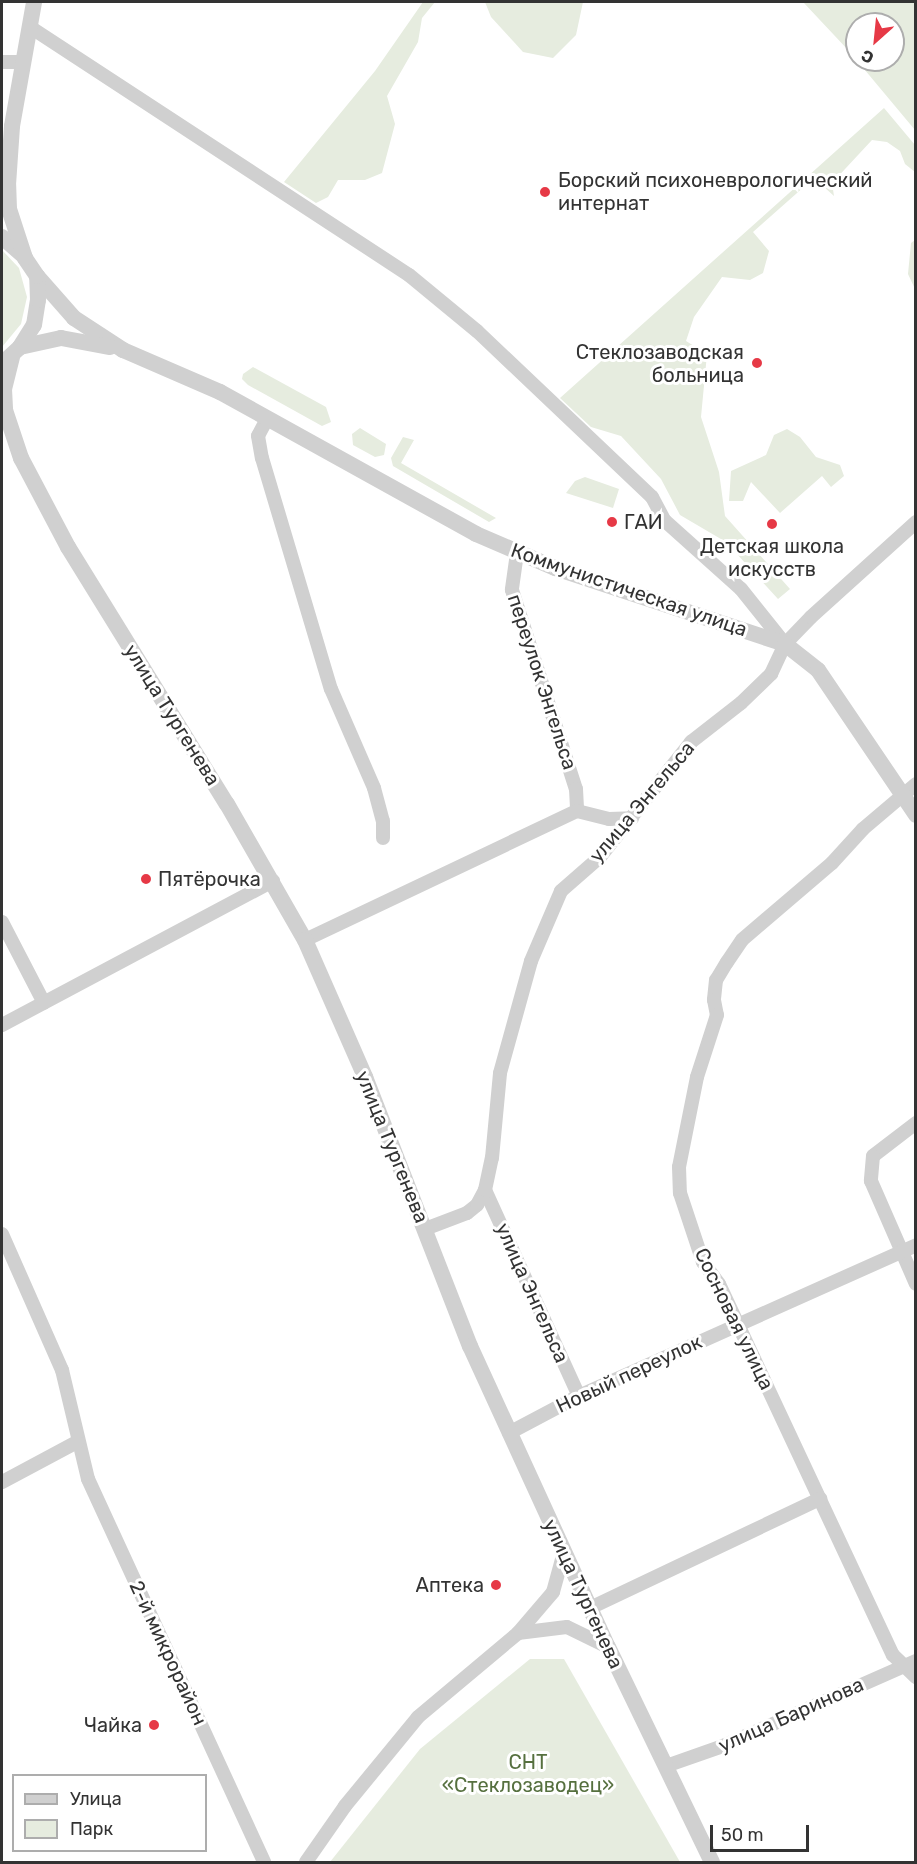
<!DOCTYPE html>
<meta charset="utf-8">
<style>
body{margin:0}
#map{position:relative;width:917px;height:1864px;overflow:hidden;background:#fff;font-family:Rubik,sans-serif}
div>[style]{position:absolute}
.green>*{inset:0;background:#e6ecdf}
.minor>*{height:14px;margin:-7px;padding:0 7px;transform-origin:7px;border-radius:7px;background:#d0d0d0}
.tertiary>*{height:16px;margin:-8px;padding:0 8px;transform-origin:8px;border-radius:8px;background:#d0d0d0}
.dots>*{width:16px;height:16px;translate:-50% -50%;box-sizing:border-box;border:3px solid #fff;border-radius:50%}
span{translate:-50% -50%;white-space:nowrap;text-align:center;line-height:1.15;-webkit-text-stroke:6px #fff;paint-order:stroke}
.poi-label{font-size:20px;color:#333}
.left{translate:0 -50%;text-align:left}
.right{translate:-100% -50%;text-align:right}
.street-label{font-size:20px;color:#333}
.park-label{font-size:20px;color:#56703f}
.frame{position:absolute;inset:0;border:3px solid #333;pointer-events:none}
.legend{position:absolute;left:12px;top:1774px;width:195px;height:78px;box-sizing:border-box;background:#fff;border:2px solid #adadad;margin:0;padding:8px 10px;list-style:none;font-size:18px;color:#333}
.legend li{display:flex;align-items:center;gap:12px;height:30px}
.legend b{width:30px;border:2px solid #adadad}
.north{position:absolute;left:845px;top:12px;width:60px;height:60px;box-sizing:border-box;background:#fff;border:2px solid #adadad;border-radius:50%;rotate:207deg;font-size:16px;font-weight:700;line-height:24px;text-align:center;color:#333}
.north::after{content:'';display:block;margin:auto;width:21px;height:27px;background:#e63946;clip-path:polygon(50% 0,100% 100%,50% 72%,0 100%)}
.scale{position:absolute;left:710px;top:1825px;width:99px;height:27px;box-sizing:border-box;border:3px solid #333;border-top:0;padding-left:8px;font-size:18px;line-height:21px;white-space:nowrap;color:#333;-webkit-text-stroke:4px #fff;paint-order:stroke}
</style>
<div id="map">
<div class="green">
<div style="clip-path:polygon(423px 2px,435px 2px,422px 18px,418px 42px,387px 96px,395px 124px,382px 173px,365px 180px,338px 180px,328px 197px,316px 203px,284px 182px,375px 71px)"></div>
<div style="clip-path:polygon(485px 2px,583px 2px,576px 35px,553px 58px,523px 52px,491px 17px)"></div>
<div style="clip-path:polygon(evenodd,803px 2px,915px 2px,915px 130px,849px 51px,803px 2px,857px 24px,893px 24px,893px 60px,857px 60px,857px 24px)"></div>
<div style="clip-path:polygon(884px 108px,915px 145px,915px 172px,905px 164px,900px 151px,887px 142px,872px 140px,832px 183px,834px 196px,814px 178px,753px 232px,769px 251px,763px 273px,750px 280px,722px 277px,694px 317px,686px 341px,707px 354px,701px 417px,719px 472px,725px 516px,790px 589px,778px 599px,726px 542px,680px 515px,661px 479px,621px 436px,591px 427px,560px 398px)"></div>
<div style="clip-path:polygon(915px 240px,915px 289px,908px 274px,911px 243px)"></div>
<div style="clip-path:polygon(2px 250px,19px 268px,27px 297px,21px 324px,2px 347px)"></div>
<div style="clip-path:polygon(253px 367px,326px 407px,331px 422px,322px 426px,248px 385px,242px 379px,243px 374px)"></div>
<div style="clip-path:polygon(360px 428px,386px 444px,384px 455px,375px 457px,353px 445px,352px 434px)"></div>
<div style="clip-path:polygon(787px 429px,800px 437px,816px 457px,840px 465px,844px 476px,831px 487px,822px 476px,780px 513px,751px 482px,743px 501px,729px 501px,731px 471px,766px 455px,774px 435px)"></div>
<div style="clip-path:polygon(403px 437px,414px 440px,401px 463px,496px 518px,489px 522px,393px 466px,391px 458px)"></div>
<div style="clip-path:polygon(585px 477px,619px 489px,613px 508px,566px 493px,575px 481px)"></div>
<div style="clip-path:polygon(530px 1659px,564px 1659px,680px 1862px,330px 1862px,420px 1749px)"></div>
</div>
<div class="minor">
<div style="left:30px;top:27px;width:453px;rotate:33.2deg"></div>
<div style="left:409px;top:275px;width:88px;rotate:39.5deg"></div>
<div style="left:477px;top:331px;width:241px;rotate:43.5deg"></div>
<div style="left:652px;top:497px;width:26px;rotate:62deg"></div>
<div style="left:664px;top:520px;width:103px;rotate:41.9deg"></div>
<div style="left:741px;top:589px;width:70px;rotate:51.3deg"></div>
<div style="left:2px;top:62px;width:22px"></div>
<div style="left:267px;top:419px;width:19px;rotate:118deg"></div>
<div style="left:258px;top:436px;width:22px;rotate:80deg"></div>
<div style="left:262px;top:458px;width:241px;rotate:73.4deg"></div>
<div style="left:331px;top:689px;width:108px;rotate:66.5deg"></div>
<div style="left:374px;top:788px;width:34px;rotate:75deg"></div>
<div style="left:383px;top:821px;width:17px;rotate:90deg"></div>
<div style="left:517px;top:553px;width:37px;rotate:98deg"></div>
<div style="left:512px;top:590px;width:209px;rotate:72.2deg"></div>
<div style="left:576px;top:789px;width:22px;rotate:87deg"></div>
<div style="left:916px;top:784px;width:70px;rotate:139.7deg"></div>
<div style="left:863px;top:829px;width:46px;rotate:132.4deg"></div>
<div style="left:832px;top:863px;width:118px;rotate:139.5deg"></div>
<div style="left:742px;top:940px;width:27px;rotate:124deg"></div>
<div style="left:727px;top:962px;width:21px;rotate:121deg"></div>
<div style="left:716px;top:980px;width:20px;rotate:96deg"></div>
<div style="left:714px;top:1000px;width:15px;rotate:79deg"></div>
<div style="left:717px;top:1015px;width:65px;rotate:107.9deg"></div>
<div style="left:697px;top:1077px;width:92px;rotate:101.3deg"></div>
<div style="left:679px;top:1167px;width:26px;rotate:88deg"></div>
<div style="left:680px;top:1193px;width:73px;rotate:71.6deg"></div>
<div style="left:703px;top:1262px;width:27px;rotate:54deg"></div>
<div style="left:719px;top:1284px;width:410px;rotate:64.9deg"></div>
<div style="left:893px;top:1655px;width:32px;rotate:44deg"></div>
<div style="left:2px;top:922px;width:91px;rotate:62.6deg"></div>
<div style="left:305px;top:940px;width:301px;rotate:-25.4deg"></div>
<div style="left:577px;top:811px;width:33px;rotate:14deg"></div>
<div style="left:609px;top:819px;width:23px;rotate:-2deg"></div>
<div style="left:2px;top:1025px;width:307px;rotate:-28deg"></div>
<div style="left:916px;top:1123px;width:54px;rotate:142.5deg"></div>
<div style="left:873px;top:1156px;width:25px;rotate:95deg"></div>
<div style="left:871px;top:1181px;width:112px;rotate:66.4deg"></div>
<div style="left:485px;top:1190px;width:226px;rotate:65.5deg"></div>
<div style="left:425px;top:1229px;width:45px;rotate:-20.9deg"></div>
<div style="left:467px;top:1213px;width:13px;rotate:-39deg"></div>
<div style="left:477px;top:1205px;width:17px;rotate:-62deg"></div>
<div style="left:485px;top:1190px;width:33px;rotate:-78deg"></div>
<div style="left:492px;top:1158px;width:85px;rotate:-84.6deg"></div>
<div style="left:500px;top:1073px;width:116px;rotate:-74.5deg"></div>
<div style="left:531px;top:961px;width:76px;rotate:-66.8deg"></div>
<div style="left:561px;top:891px;width:52px;rotate:-41.1deg"></div>
<div style="left:600px;top:857px;width:147px;rotate:-51.6deg"></div>
<div style="left:691px;top:742px;width:63px;rotate:-38deg"></div>
<div style="left:741px;top:703px;width:42px;rotate:-44deg"></div>
<div style="left:771px;top:674px;width:33px;rotate:-65deg"></div>
<div style="left:785px;top:644px;width:37px;rotate:-46deg"></div>
<div style="left:811px;top:617px;width:142px;rotate:-42.1deg"></div>
<div style="left:2px;top:1234px;width:149px;rotate:66.2deg"></div>
<div style="left:62px;top:1370px;width:112px;rotate:76.6deg"></div>
<div style="left:88px;top:1479px;width:422px;rotate:65.3deg"></div>
<div style="left:509px;top:1433px;width:79px;rotate:-27.9deg"></div>
<div style="left:579px;top:1396px;width:369px;rotate:-24.1deg"></div>
<div style="left:2px;top:1482px;width:85px;rotate:-28.1deg"></div>
<div style="left:590px;top:1608px;width:255px;rotate:-25.4deg"></div>
<div style="left:518px;top:1633px;width:49px;rotate:-7deg"></div>
<div style="left:567px;top:1627px;width:46px;rotate:26deg"></div>
<div style="left:666px;top:1766px;width:60px;rotate:-19.3deg"></div>
<div style="left:723px;top:1746px;width:211px;rotate:-23.8deg"></div>
<div style="left:306px;top:1862px;width:68px;rotate:-55.1deg"></div>
<div style="left:345px;top:1806px;width:115px;rotate:-50.6deg"></div>
<div style="left:418px;top:1717px;width:131px;rotate:-40deg"></div>
<div style="left:518px;top:1633px;width:54px;rotate:-49.5deg"></div>
<div style="left:553px;top:1592px;width:41px;rotate:-74.6deg"></div>
</div>
<div class="tertiary">
<div style="left:2px;top:237px;width:30px;rotate:41deg"></div>
<div style="left:37px;top:276px;width:56px;rotate:48.6deg"></div>
<div style="left:74px;top:318px;width:59px;rotate:33.1deg"></div>
<div style="left:123px;top:350px;width:106px;rotate:23.4deg"></div>
<div style="left:220px;top:392px;width:293px;rotate:29deg"></div>
<div style="left:476px;top:534px;width:86px;rotate:23.3deg"></div>
<div style="left:555px;top:568px;width:242px;rotate:18.3deg"></div>
<div style="left:785px;top:644px;width:42px;rotate:38.2deg"></div>
<div style="left:818px;top:670px;width:175px;rotate:55.9deg"></div>
<div style="left:20px;top:347px;width:42px;rotate:-12.4deg"></div>
<div style="left:61px;top:338px;width:50px;rotate:10.4deg"></div>
<div style="left:12px;top:357px;width:33px;rotate:104deg"></div>
<div style="left:4px;top:389px;width:21px;rotate:87deg"></div>
<div style="left:5px;top:410px;width:51px;rotate:71.6deg"></div>
<div style="left:21px;top:458px;width:101px;rotate:62.2deg"></div>
<div style="left:68px;top:547px;width:302px;rotate:58.3deg"></div>
<div style="left:227px;top:804px;width:157px;rotate:60.2deg"></div>
<div style="left:305px;top:940px;width:150px;rotate:66.3deg"></div>
<div style="left:365px;top:1077px;width:289px;rotate:68.7deg"></div>
<div style="left:470px;top:1346px;width:331px;rotate:65.4deg"></div>
<div style="left:608px;top:1647px;width:239px;rotate:64.2deg"></div>
<div style="left:4px;top:362px;width:22px;rotate:-43deg"></div>
<div style="left:20px;top:347px;width:26px;rotate:-58deg"></div>
<div style="left:34px;top:325px;width:25px;rotate:-81deg"></div>
<div style="left:38px;top:300px;width:24px;rotate:-92deg"></div>
<div style="left:37px;top:276px;width:22px;rotate:-124deg"></div>
<div style="left:25px;top:258px;width:52px;rotate:-108.1deg"></div>
<div style="left:9px;top:209px;width:24px;rotate:-92deg"></div>
<div style="left:8px;top:185px;width:59px;rotate:-86.1deg"></div>
<div style="left:12px;top:126px;width:126px;rotate:-79.9deg"></div>
</div>
<div class="dots">
<div style="left:545px;top:192px;background:#e63946"></div>
<div style="left:757px;top:363px;background:#e63946"></div>
<div style="left:612px;top:522px;background:#e63946"></div>
<div style="left:772px;top:524px;background:#e63946"></div>
<div style="left:146px;top:879px;background:#e63946"></div>
<div style="left:496px;top:1585px;background:#e63946"></div>
<div style="left:154px;top:1725px;background:#e63946"></div>
</div>
<div class="poi-label">
<span class="left" style="left:558px;top:192px">Борский психоневрологический<br>интернат</span>
<span class="right" style="left:744px;top:364px">Стеклозаводская<br>больница</span>
<span class="left" style="left:624px;top:522px">ГАИ</span>
<span style="left:772px;top:558px">Детская школа<br>искусств</span>
<span class="left" style="left:158px;top:879px">Пятёрочка</span>
<span class="right" style="left:484px;top:1585px">Аптека</span>
<span class="right" style="left:142px;top:1725px">Чайка</span>
</div>
<div class="street-label">
<span style="left:629px;top:590px;rotate:19deg">Коммунистическая улица</span>
<span style="left:542px;top:682px;rotate:72deg">переулок Энгельса</span>
<span style="left:172px;top:715px;rotate:58deg">улица Тургенева</span>
<span style="left:642px;top:802px;rotate:-50deg">улица Энгельса</span>
<span style="left:392px;top:1147px;rotate:68deg">улица Тургенева</span>
<span style="left:532px;top:1293px;rotate:66deg">улица Энгельса</span>
<span style="left:734px;top:1319px;rotate:64deg">Сосновая улица</span>
<span style="left:629px;top:1374px;rotate:-25deg">Новый переулок</span>
<span style="left:583px;top:1594px;rotate:65deg">улица Тургенева</span>
<span style="left:168px;top:1653px;rotate:65deg">2-й микрорайон</span>
<span style="left:791px;top:1715px;rotate:-24deg">улица Баринова</span>
</div>
<div class="park-label">
<span style="left:528px;top:1774px">СНТ<br>«Стеклозаводец»</span>
</div>
<div class="frame"></div>
<ul class="legend">
<li><b style="height:8px;background:#d0d0d0"></b>Улица</li>
<li><b style="height:16px;background:#e6ecdf"></b>Парк</li>
</ul>
<div class="north">С</div>
<div class="scale">50 m</div>
</div>
